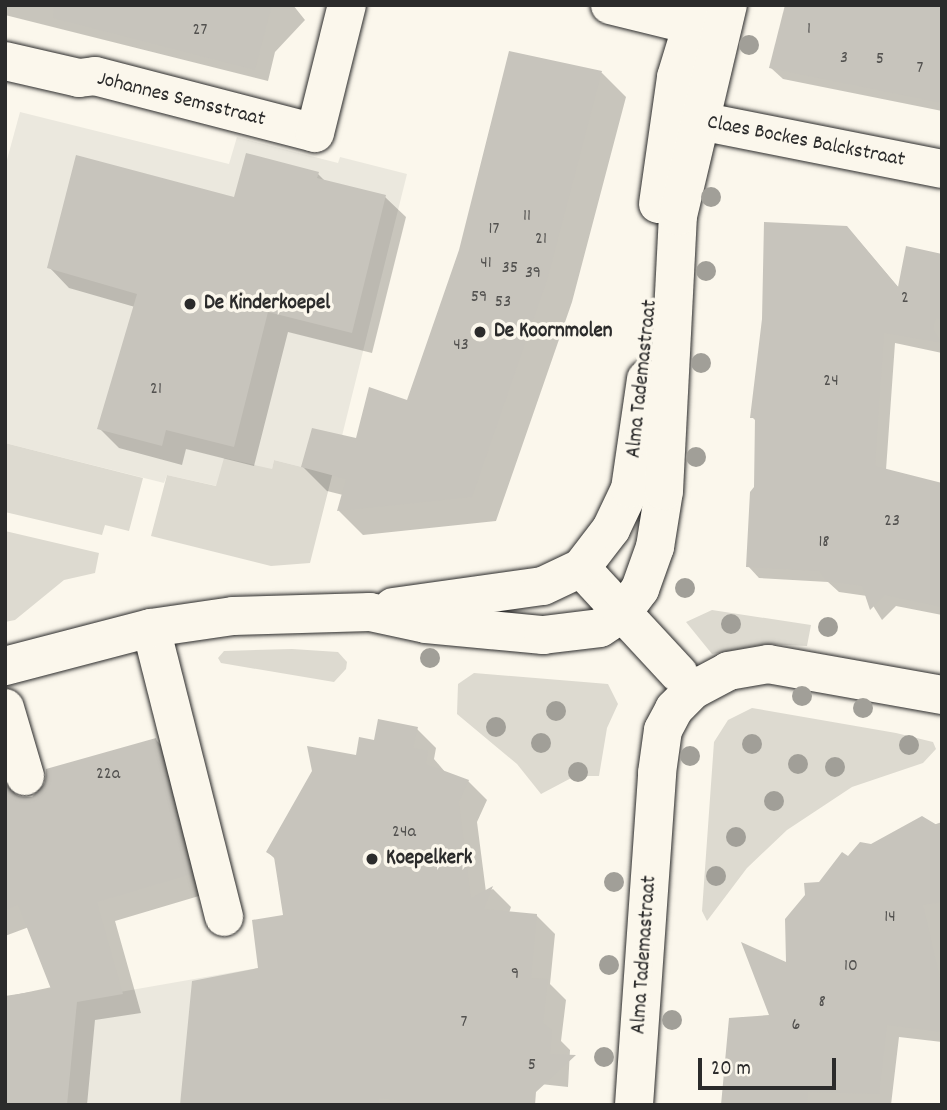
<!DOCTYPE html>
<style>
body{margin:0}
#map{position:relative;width:947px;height:1110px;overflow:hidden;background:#fbf7ec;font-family:Dekko,sans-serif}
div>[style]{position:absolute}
.built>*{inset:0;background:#ebe8de}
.green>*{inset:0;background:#dddad0}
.shadow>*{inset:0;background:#0003}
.building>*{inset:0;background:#c7c4bc}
.roads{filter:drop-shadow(0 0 2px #2b2b2b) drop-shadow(0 0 2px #2b2b2b)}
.minor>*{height:38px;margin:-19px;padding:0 19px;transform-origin:19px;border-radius:19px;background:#fbf7ec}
.trees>*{width:20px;height:20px;margin:-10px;border-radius:50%;background:#a19f98}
.dots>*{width:19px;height:19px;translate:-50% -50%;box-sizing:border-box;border:4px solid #fbf7ec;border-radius:50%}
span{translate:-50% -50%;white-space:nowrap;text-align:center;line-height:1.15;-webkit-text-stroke:7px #fbf7ec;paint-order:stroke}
.number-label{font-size:18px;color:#52514f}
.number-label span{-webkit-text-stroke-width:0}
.street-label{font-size:21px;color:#2b2b2b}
.poi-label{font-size:21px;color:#2b2b2b;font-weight:700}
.left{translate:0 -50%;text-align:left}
.frame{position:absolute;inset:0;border:7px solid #2b2b2b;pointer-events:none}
.scale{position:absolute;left:698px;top:1058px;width:138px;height:32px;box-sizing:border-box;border:4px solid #2b2b2b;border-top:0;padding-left:9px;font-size:21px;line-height:24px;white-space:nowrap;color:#2b2b2b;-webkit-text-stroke:5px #fbf7ec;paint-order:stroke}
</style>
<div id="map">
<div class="built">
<div style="clip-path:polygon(20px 112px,229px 164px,237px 137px,338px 163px,340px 157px,407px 174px,338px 452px,306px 468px,274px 460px,272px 469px,217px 486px,167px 475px,164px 483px,5px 443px,5px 167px)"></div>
<div style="clip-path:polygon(258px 968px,334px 1105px,5px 1105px,5px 1012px)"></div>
</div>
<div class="green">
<div style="clip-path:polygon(5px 443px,143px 478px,129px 531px,105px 525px,102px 535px,5px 512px)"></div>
<div style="clip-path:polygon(338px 452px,310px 563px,271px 566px,151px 536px,167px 475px,216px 486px,224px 458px,272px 469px,274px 460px,306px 468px)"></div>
<div style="clip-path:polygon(5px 531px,99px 553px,95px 573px,64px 580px,15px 620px,5px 622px)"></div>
<div style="clip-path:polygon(712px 610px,811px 625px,807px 646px,767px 644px,712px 654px,686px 622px)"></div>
<div style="clip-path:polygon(292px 649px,338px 652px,347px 662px,346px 669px,334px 682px,221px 663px,218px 658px,224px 651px)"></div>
<div style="clip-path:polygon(474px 673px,608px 684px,618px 704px,607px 728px,599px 776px,575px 776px,541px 794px,517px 764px,457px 714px,458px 684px)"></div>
<div style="clip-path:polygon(752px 708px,896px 733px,933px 742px,936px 749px,923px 763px,852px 787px,787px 830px,747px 868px,707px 921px,702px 911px,714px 742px,728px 720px)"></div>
</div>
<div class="shadow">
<div style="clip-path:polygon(5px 5px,293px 5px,305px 20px,275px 52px,268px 81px,5px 15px)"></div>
<div style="clip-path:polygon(942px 5px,942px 111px,783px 79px,771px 68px)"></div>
<div style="clip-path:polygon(510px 54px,602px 73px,626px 97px,572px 302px,496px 521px,363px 535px,339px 511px,343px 495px,327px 491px,303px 467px,357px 441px,408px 402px,460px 250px)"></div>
<div style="clip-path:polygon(318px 174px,326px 182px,385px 197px,406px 217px,372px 353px,288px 332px,254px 466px,186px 449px,182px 465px,119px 448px,99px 428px,135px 307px,69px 288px,49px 267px)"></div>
<div style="clip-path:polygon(847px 227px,899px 288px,942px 256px,942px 353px,895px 343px,886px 470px,942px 485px,942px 615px,896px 606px,882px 620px,867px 596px,839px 592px,828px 582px,759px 578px,748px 566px,756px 488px,757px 422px,752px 417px)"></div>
<div style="clip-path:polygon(417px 729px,436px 748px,434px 759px,446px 773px,468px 781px,487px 800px,477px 822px,486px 892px,493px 889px,511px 907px,509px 913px,536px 915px,555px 934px,550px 984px,566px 1000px,561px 1041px,570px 1050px,568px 1087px,513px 1081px,531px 1105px,181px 1105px,260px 969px,285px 916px,277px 861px,268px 852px,357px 757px,375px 742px)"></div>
<div style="clip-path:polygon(156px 740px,175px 759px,209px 893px,115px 921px,141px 1013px,95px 1020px,87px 1105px,5px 1105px,5px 997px,52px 987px,29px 927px,5px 936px,5px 786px,15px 795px,31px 799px,43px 792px,47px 771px)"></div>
<div style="clip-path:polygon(942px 822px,942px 1042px,899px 1037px,891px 1105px,723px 1105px,772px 1017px,820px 884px,848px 858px,871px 846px)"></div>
</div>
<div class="building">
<div style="clip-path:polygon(54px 5px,272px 5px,255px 70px,53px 18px)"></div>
<div style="clip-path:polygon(785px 5px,942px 5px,942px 103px,769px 68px)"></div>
<div style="clip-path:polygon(509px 51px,602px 71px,548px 277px,472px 497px,337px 511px,346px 479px,301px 467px,312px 428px,356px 438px,369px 387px,407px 400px,459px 250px)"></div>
<div style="clip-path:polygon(246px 153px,319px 172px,317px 178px,386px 195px,352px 333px,268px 312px,234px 447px,166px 430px,162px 446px,97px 429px,137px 294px,47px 268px,76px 155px,234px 197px)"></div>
<div style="clip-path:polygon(764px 222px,847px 226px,898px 287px,906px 246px,942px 254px,942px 320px,936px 318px,933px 329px,942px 343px,884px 333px,875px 466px,942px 483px,942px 607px,885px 595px,870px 610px,862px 586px,826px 581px,819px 571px,746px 567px,750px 492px,754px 487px,755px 418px,750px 418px,762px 319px)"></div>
<div style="clip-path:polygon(378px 719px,418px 727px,413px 748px,428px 751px,426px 764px,469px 780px,459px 802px,471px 898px,493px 886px,484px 909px,537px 914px,531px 978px,548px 979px,543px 1023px,552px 1030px,550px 1054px,576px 1055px,536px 1092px,535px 1105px,437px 1105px,379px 1098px,378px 1105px,180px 1105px,192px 981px,258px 968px,252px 920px,283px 915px,274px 857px,266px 852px,312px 771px,307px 746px,356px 755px,359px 737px,374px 740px)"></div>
<div style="clip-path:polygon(156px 738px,191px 874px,97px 902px,123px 994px,77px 1002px,67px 1105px,5px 1105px,5px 996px,51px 989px,18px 905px,5px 910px,5px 784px,19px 797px,32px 797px,46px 782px,46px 769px)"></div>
<div style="clip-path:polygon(922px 816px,942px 828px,942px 902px,923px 905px,942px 987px,942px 1032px,887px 1025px,879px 1094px,808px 1092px,807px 1105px,721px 1105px,729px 1018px,769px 1015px,741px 942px,786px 962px,785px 919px,805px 895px,804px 883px,819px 882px,842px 852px,848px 856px,860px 842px,871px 844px)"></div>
</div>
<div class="roads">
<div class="minor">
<div style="left:610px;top:5px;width:109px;rotate:13.8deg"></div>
<div style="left:5px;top:61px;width:76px;rotate:12.9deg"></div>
<div style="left:79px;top:78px;width:16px;rotate:-7deg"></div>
<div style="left:95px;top:76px;width:227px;rotate:14.5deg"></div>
<div style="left:315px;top:133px;width:132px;rotate:-76deg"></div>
<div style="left:675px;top:116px;width:272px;rotate:11.2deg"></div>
<div style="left:658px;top:204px;width:128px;rotate:-81.9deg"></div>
<div style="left:676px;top:77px;width:75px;rotate:-73deg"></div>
<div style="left:581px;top:568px;width:144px;rotate:47.2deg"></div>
<div style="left:393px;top:607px;width:151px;rotate:-8deg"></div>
<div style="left:543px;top:586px;width:42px;rotate:-25.3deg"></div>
<div style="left:581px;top:568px;width:49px;rotate:-52.4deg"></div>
<div style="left:611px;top:529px;width:44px;rotate:-64.6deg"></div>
<div style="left:630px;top:489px;width:111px;rotate:-81.7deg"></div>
<div style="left:151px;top:628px;width:298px;rotate:75.8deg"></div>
<div style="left:5px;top:666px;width:151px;rotate:-14.6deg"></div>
<div style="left:151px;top:628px;width:83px;rotate:-8.3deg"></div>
<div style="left:233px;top:616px;width:137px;rotate:-1.7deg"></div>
<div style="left:370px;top:612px;width:57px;rotate:12.1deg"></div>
<div style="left:426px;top:624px;width:118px;rotate:5.4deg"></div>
<div style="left:543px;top:635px;width:57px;rotate:-7deg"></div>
<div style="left:600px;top:628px;width:27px;rotate:-34deg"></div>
<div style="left:622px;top:613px;width:30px;rotate:-53deg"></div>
<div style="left:640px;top:589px;width:45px;rotate:-70.3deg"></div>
<div style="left:655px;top:547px;width:57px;rotate:-80.9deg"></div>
<div style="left:664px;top:491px;width:275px;rotate:-87.1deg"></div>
<div style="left:678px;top:216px;width:217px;rotate:-76.7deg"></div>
<div style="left:5px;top:708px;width:71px;rotate:73.6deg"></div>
<div style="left:634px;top:1105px;width:333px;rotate:-86deg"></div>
<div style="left:657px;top:773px;width:43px;rotate:-82.1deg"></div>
<div style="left:663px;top:730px;width:24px;rotate:-62deg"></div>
<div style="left:674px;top:709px;width:27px;rotate:-45deg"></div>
<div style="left:693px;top:690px;width:40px;rotate:-28deg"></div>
<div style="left:728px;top:671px;width:41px;rotate:-9.9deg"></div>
<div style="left:768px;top:664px;width:177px;rotate:10.1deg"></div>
</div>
</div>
<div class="trees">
<div style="left:749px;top:45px"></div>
<div style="left:711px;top:197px"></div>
<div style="left:706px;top:271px"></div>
<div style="left:701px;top:363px"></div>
<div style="left:696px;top:457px"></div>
<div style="left:685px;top:588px"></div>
<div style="left:731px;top:624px"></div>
<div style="left:828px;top:627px"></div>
<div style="left:430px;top:658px"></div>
<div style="left:802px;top:696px"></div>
<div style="left:863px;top:708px"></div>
<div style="left:556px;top:711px"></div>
<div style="left:496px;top:727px"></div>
<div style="left:541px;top:743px"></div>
<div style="left:752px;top:744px"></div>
<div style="left:909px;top:745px"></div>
<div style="left:690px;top:756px"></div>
<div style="left:798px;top:764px"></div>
<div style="left:835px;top:767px"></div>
<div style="left:578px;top:772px"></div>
<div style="left:774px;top:801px"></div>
<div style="left:736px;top:837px"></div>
<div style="left:716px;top:876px"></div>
<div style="left:614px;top:882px"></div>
<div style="left:609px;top:965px"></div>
<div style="left:672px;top:1020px"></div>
<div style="left:604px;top:1057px"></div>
</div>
<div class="dots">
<div style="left:190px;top:304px;background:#2b2b2b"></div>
<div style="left:480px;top:332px;background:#2b2b2b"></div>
<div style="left:372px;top:859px;background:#2b2b2b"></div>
</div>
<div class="number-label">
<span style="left:809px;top:30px">1</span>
<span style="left:200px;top:31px">27</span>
<span style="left:844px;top:59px">3</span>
<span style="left:880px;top:60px">5</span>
<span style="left:920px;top:69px">7</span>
<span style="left:527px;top:217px">11</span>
<span style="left:494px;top:230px">17</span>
<span style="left:541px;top:240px">21</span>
<span style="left:486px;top:264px">41</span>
<span style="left:510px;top:269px">35</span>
<span style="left:533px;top:274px">39</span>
<span style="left:479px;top:298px">59</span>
<span style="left:905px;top:299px">2</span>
<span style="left:503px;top:303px">53</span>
<span style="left:461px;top:346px">43</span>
<span style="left:831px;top:382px">24</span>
<span style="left:156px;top:390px">21</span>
<span style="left:892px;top:522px">23</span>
<span style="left:824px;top:543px">18</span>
<span style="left:108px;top:775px">22a</span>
<span style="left:404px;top:833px">24a</span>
<span style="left:890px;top:918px">14</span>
<span style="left:851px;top:967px">10</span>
<span style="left:515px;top:975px">9</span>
<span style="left:822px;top:1003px">8</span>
<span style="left:464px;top:1023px">7</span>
<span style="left:796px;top:1026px">6</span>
<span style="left:532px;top:1066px">5</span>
</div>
<div class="street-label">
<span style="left:181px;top:100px;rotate:14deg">Johannes Semsstraat</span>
<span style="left:806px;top:142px;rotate:11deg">Claes Bockes Balckstraat</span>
<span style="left:643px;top:379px;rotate:-84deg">Alma Tademastraat</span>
<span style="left:645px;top:955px;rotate:-86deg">Alma Tademastraat</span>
</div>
<div class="poi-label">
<span class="left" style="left:204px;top:304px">De Kinderkoepel</span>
<span class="left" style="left:494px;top:332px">De Koornmolen</span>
<span class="left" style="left:386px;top:859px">Koepelkerk</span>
</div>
<div class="frame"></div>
<div class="scale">20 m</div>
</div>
